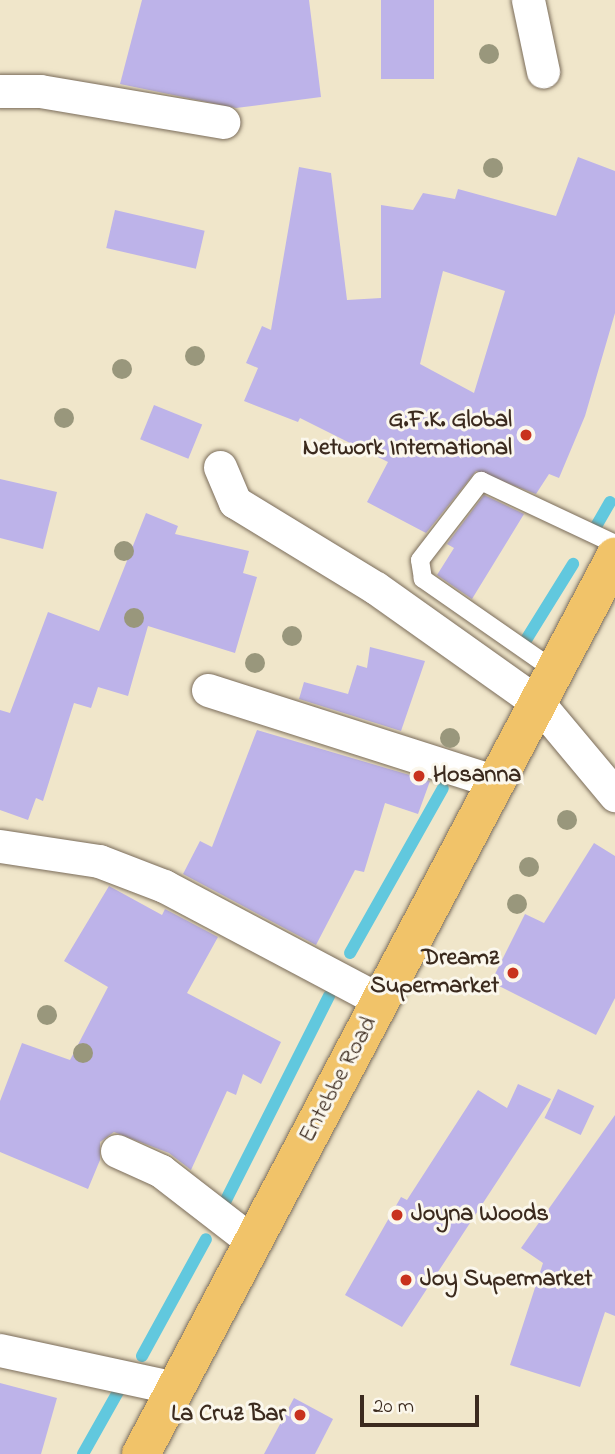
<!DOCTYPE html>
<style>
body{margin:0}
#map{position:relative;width:615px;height:1454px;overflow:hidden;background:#f0e6ca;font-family:"Indie Flower",sans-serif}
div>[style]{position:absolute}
.stream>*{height:12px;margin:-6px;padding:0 6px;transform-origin:6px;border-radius:6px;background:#61c8de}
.building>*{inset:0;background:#bdb3e9;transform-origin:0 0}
.roads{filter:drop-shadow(0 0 2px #7a6c5a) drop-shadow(0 0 2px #7a6c5a)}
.lane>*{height:18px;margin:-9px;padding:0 9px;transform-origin:9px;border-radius:9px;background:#fff}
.street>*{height:33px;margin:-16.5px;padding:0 16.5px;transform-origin:16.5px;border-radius:16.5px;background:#fff}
.primary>*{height:38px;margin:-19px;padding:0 19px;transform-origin:19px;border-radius:19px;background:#f1c369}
.trees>*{width:20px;height:20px;margin:-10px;border-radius:50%;background:#99977c}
.dots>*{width:19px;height:19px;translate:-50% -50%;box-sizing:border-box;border:4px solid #fbf7ec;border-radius:50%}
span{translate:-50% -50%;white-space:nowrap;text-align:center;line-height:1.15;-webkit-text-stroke:6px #fbf7ec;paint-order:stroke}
.poi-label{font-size:24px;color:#3b2a1e;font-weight:700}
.right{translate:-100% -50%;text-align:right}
.left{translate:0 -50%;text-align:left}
.street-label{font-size:24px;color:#3b2a1e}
.scale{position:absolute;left:360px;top:1395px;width:119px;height:32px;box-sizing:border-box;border:4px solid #3b2a1e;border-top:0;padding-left:9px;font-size:21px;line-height:24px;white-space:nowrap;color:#3b2a1e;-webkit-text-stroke:5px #fbf7ec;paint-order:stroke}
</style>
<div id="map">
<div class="stream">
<div style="left:591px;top:535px;width:38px;rotate:-60deg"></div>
<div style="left:521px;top:648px;width:99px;rotate:-58.2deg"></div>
<div style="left:350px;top:953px;width:189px;rotate:-60.6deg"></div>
<div style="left:225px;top:1202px;width:231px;rotate:-63.2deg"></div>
<div style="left:142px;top:1356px;width:133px;rotate:-61.3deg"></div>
<div style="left:83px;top:1454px;width:71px;rotate:-60.6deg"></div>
</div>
<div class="building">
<div style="clip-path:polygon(142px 0,309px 0,321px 97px,236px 108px,120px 84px)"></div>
<div style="left:381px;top:0;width:53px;height:79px"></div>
<div style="clip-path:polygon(evenodd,578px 157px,615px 171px,615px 313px,585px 416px,559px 478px,549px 474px,536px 494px,476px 471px,426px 533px,367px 502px,388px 462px,300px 418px,298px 422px,244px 401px,258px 368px,246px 363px,262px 326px,271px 330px,299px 167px,331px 173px,347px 300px,381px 298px,381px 205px,413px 210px,423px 193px,455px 199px,458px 189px,556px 216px,578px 157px,443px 271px,505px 291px,474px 393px,420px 364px,443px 271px)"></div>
<div style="left:115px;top:210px;width:92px;height:39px;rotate:13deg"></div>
<div style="left:154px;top:405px;width:52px;height:37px;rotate:22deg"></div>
<div style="clip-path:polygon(0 479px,57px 492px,43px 549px,0 538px)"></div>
<div style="clip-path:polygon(484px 495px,524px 514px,472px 599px,437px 575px,454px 548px,447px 544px)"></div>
<div style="clip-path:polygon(146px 513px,178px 526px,175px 534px,249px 551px,243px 573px,257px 577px,235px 653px,148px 626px,128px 696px,98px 687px,91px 708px,74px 703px,43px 801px,36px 798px,28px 820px,0 810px,0 710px,10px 713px,48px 612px,99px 631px)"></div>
<div style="clip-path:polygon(370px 647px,425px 661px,401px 731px,299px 699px,304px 682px,348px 694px,357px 665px,367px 668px)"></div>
<div style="clip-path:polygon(257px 730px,430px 781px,418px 814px,385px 803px,364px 872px,355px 870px,316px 945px,183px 874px,200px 841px,212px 847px)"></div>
<div style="clip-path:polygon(594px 843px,615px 856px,615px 998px,596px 1035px,491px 982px,525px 914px,544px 923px)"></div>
<div style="clip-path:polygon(109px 886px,162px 915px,165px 909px,218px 937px,187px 993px,281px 1042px,261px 1084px,243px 1074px,236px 1095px,227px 1091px,191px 1170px,169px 1153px,114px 1132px,100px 1142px,100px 1160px,88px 1189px,0 1152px,0 1101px,22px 1043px,70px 1060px,108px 987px,64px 961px)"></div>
<div style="clip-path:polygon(518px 1084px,551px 1099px,402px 1327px,345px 1295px,401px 1197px,407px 1200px,478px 1090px,507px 1108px)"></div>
<div style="left:558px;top:1089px;width:40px;height:32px;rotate:25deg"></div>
<div style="clip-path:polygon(615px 1115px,615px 1316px,605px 1312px,580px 1387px,510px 1365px,543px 1263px,521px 1248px)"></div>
<div style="clip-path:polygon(0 1383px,57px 1398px,41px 1454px,0 1454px)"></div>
<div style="clip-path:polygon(294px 1398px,333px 1419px,315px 1454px,264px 1454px)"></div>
</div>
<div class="roads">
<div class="lane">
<div style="left:554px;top:670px;width:160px;rotate:-145.2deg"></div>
<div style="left:423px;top:579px;width:19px;rotate:-99deg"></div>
<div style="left:420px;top:560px;width:100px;rotate:-52.3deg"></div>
<div style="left:481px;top:481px;width:148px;rotate:25.2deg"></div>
</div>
<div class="street">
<div style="left:528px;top:0;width:73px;rotate:78.1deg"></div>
<div style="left:0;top:91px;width:40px"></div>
<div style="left:40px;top:91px;width:186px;rotate:9.6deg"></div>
<div style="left:220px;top:467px;width:38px;rotate:67deg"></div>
<div style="left:235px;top:502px;width:165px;rotate:31.4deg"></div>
<div style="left:376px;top:588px;width:200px;rotate:35.4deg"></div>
<div style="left:539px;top:704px;width:119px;rotate:50.1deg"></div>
<div style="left:208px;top:690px;width:303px;rotate:17.7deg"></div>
<div style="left:0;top:846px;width:100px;rotate:8.6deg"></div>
<div style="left:99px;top:861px;width:70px;rotate:21deg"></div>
<div style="left:164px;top:886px;width:246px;rotate:27.9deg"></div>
<div style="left:117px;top:1151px;width:48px;rotate:24.4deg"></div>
<div style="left:161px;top:1171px;width:116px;rotate:37.7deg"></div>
<div style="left:0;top:1350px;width:180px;rotate:12.2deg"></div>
</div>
<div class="primary">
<div style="left:141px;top:1454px;width:1015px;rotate:-62.15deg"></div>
</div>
</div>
<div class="trees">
<div style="left:489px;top:54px"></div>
<div style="left:493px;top:168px"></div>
<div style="left:195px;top:356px"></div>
<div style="left:122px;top:369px"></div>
<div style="left:64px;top:418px"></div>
<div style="left:124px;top:551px"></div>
<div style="left:134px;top:618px"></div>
<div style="left:292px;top:636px"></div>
<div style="left:255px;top:663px"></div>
<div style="left:450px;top:738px"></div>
<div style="left:567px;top:820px"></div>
<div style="left:529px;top:867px"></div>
<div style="left:517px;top:904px"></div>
<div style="left:47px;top:1015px"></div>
<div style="left:83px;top:1053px"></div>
</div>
<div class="dots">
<div style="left:526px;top:435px;background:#c8321e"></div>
<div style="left:419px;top:776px;background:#c8321e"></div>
<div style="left:513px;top:973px;background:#c8321e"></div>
<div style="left:397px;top:1215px;background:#c8321e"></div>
<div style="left:406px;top:1280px;background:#c8321e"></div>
<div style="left:300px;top:1415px;background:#c8321e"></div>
</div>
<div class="poi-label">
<span class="right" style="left:512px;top:435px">G.F.K. Global<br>Network International</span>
<span class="left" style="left:433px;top:776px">Hosanna</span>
<span class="right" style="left:499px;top:973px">Dreamz<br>Supermarket</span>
<span class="left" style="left:411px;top:1215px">Joyna Woods</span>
<span class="left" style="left:420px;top:1280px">Joy Supermarket</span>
<span class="right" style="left:286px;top:1415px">La Cruz Bar</span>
</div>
<div class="street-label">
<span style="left:339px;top:1080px;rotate:-62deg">Entebbe Road</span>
</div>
<div class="scale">20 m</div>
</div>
